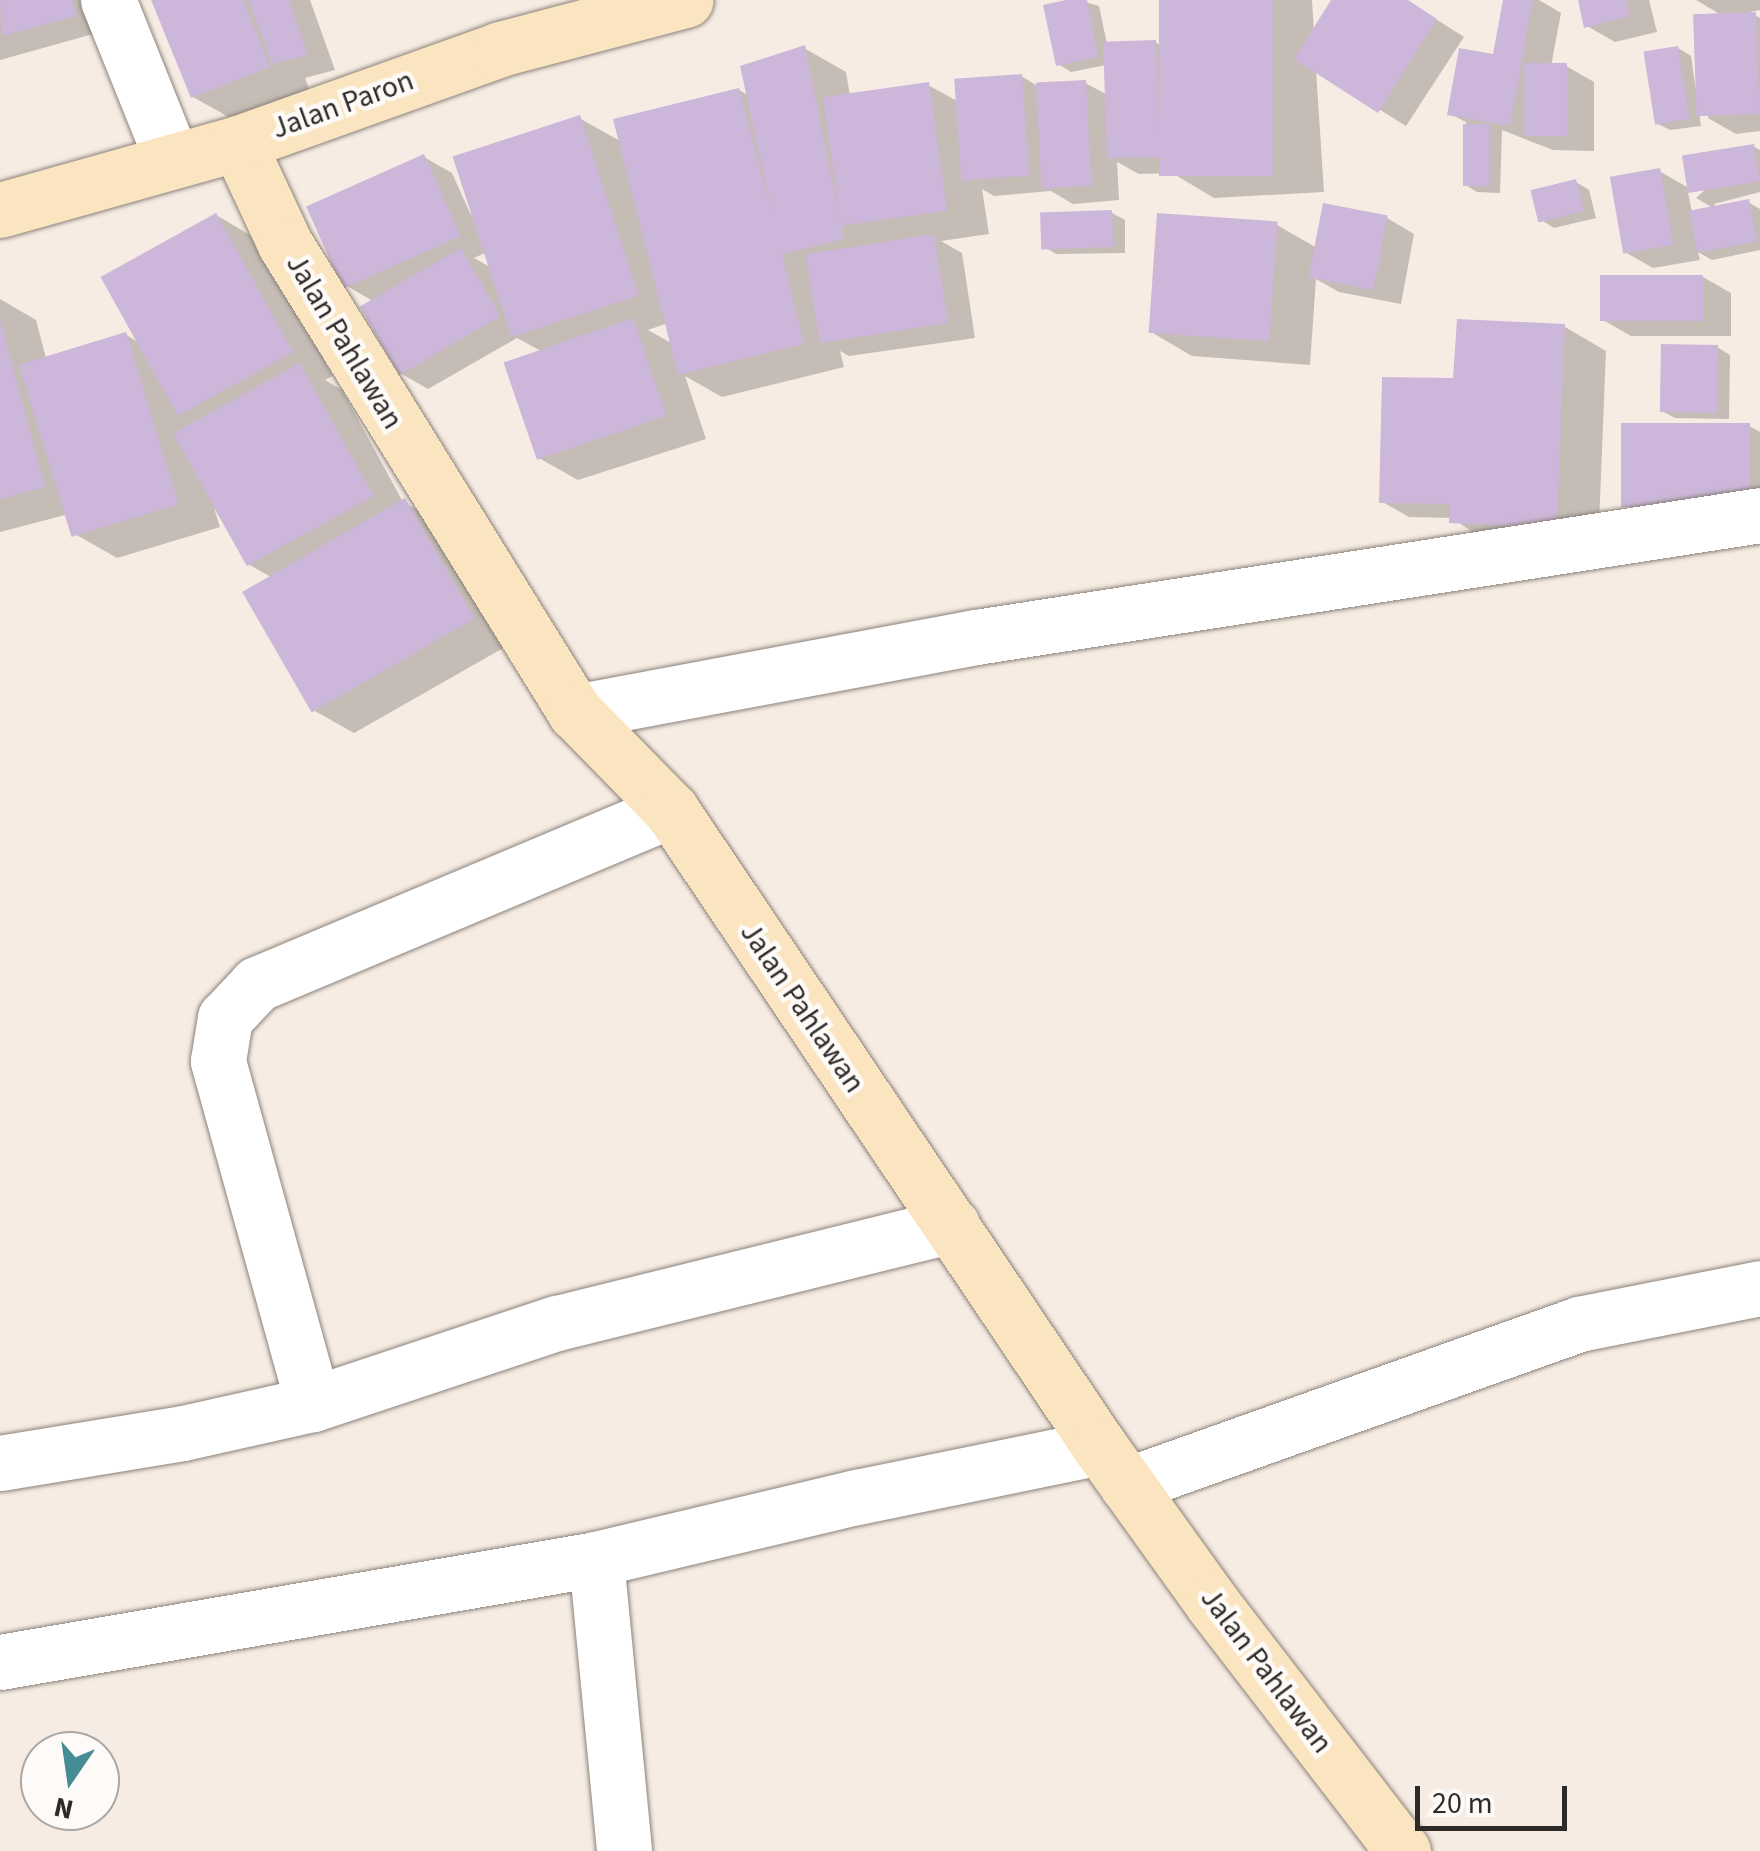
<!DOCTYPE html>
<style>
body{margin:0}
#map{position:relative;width:1760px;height:1851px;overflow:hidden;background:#f6ece3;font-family:"Source Sans 3",sans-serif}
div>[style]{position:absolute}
.shadow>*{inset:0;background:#0003}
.building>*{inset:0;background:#ccb7da;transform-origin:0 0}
.roads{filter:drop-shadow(0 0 2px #8b827b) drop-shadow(0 0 2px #8b827b)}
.street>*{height:55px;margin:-27.5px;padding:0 27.5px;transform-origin:27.5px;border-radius:27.5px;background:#fff}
.secondary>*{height:55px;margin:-27.5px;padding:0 27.5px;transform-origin:27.5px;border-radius:27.5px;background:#fae5c0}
span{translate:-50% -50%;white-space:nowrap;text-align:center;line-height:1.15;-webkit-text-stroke:9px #fefaf7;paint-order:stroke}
.street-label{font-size:30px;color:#2e2a27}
.north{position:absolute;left:20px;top:1731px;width:100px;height:100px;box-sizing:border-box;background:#fefaf7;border:2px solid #aba7a4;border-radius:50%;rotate:193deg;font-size:28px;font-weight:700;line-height:40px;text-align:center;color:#2e2a27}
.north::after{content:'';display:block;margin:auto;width:35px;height:45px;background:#458c95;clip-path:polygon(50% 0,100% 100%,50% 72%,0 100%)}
.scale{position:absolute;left:1415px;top:1786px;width:152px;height:45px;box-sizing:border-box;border:5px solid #2e2a27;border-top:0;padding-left:12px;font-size:30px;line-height:35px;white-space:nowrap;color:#2e2a27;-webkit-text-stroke:8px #fefaf7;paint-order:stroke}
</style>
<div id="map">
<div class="shadow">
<div style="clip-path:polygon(0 0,94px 0,104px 31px,0 60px)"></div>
<div style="clip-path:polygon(154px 0,310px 0,335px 70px,305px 78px,310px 91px,234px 120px,193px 97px)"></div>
<div style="clip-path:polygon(evenodd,1078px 0,1099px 6px,1107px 44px,1155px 42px,1164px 47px,1162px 0,1312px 0,1314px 32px,1334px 0,1406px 0,1464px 37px,1406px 126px,1316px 70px,1324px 192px,1214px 198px,1172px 173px,1139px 174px,1117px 162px,1119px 200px,1073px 204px,1051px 191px,994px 196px,982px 189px,989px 234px,941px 241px,962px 253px,975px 338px,849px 356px,840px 351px,844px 367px,722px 397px,685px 376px,706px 439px,578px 480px,537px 457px,541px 351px,517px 338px,428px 389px,400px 373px,373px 301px,345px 285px,424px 157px,452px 173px,471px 215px,579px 118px,622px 142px,739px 90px,749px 96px,804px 48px,846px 72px,850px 96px,928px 85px,959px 102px,1021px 76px,1036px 85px,1085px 83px,1108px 95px,1106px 65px,1071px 72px,1058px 64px,1078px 0,487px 252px,492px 268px,474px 258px,487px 252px,1078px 0,668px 323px,673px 344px,648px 330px,668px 323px)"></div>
<div style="clip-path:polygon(1506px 0,1539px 0,1561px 13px,1551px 66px,1566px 66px,1594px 82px,1594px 151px,1553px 150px,1502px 130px,1500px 193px,1477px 192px,1464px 184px,1466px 122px,1450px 114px,1495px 57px)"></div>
<div style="clip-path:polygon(1581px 0,1649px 0,1657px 32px,1615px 42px,1587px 26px)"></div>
<div style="clip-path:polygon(1696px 0,1760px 0,1760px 10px,1750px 12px,1760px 18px,1760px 131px,1736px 134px,1708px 118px,1728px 19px)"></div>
<div style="clip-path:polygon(1678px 48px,1691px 56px,1701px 126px,1670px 130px,1656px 123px)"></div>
<div style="clip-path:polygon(1753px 146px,1760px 150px,1760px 192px,1714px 204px,1715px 208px,1748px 202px,1760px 209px,1760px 250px,1712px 260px,1698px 252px,1700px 260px,1653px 268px,1625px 252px,1659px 171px,1687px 187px,1692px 213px,1715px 209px,1696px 198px)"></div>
<div style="clip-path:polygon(1576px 182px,1589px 190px,1596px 218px,1554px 228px,1541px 220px)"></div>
<div style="clip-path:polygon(1112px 213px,1125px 220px,1125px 253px,1056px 254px,1043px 246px)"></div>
<div style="clip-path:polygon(216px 215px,257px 239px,333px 376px,325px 380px,342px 390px,403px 502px,447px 525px,514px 642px,354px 733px,313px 710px,271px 577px,246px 563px,214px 508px,220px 527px,117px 558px,75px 534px,69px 514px,0 532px,0 299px,36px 320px,46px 358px,125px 334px,141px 344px)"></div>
<div style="clip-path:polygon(1387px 218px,1414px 234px,1401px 304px,1339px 292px,1316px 279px,1310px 365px,1192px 356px,1151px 332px,1277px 225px,1317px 248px)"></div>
<div style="clip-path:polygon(1703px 277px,1731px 293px,1731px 336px,1631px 336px,1603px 320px)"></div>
<div style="clip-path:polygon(1565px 327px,1606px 351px,1598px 550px,1493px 546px,1452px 518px,1409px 517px,1381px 501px)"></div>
<div style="clip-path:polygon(1717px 347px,1730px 355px,1729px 419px,1675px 418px,1662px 411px)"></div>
<div style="clip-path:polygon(1749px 426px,1760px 432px,1760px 522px,1624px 427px)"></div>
</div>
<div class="building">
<div style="clip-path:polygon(0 0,72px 0,77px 16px,2px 36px)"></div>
<div style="clip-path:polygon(151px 0,243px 0,270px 67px,191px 98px)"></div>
<div style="clip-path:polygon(248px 0,289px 0,308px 55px,272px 64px)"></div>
<div style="clip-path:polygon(1066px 0,1087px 0,1098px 57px,1056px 66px,1043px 5px)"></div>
<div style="left:1159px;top:0;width:114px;height:176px"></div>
<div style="clip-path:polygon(1331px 0,1408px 0,1437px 19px,1378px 113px,1294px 59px)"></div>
<div style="clip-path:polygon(1503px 0,1533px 0,1510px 126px,1447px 115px,1459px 48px,1493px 54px)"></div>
<div style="clip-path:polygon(1578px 0,1626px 0,1630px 16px,1584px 28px)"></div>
<div style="left:1756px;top:12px;width:102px;height:63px;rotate:88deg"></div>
<div style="left:1156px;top:40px;width:117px;height:53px;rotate:88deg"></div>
<div style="clip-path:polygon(805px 45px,844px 239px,782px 254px,804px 344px,678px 375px,613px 119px,739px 88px,773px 217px,740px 66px)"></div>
<div style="left:1678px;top:46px;width:74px;height:35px;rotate:81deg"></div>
<div style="left:1523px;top:63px;width:44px;height:73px"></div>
<div style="left:1022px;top:74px;width:102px;height:68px;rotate:86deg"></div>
<div style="left:1086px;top:80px;width:106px;height:50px;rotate:87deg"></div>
<div style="left:929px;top:82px;width:130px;height:107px;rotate:82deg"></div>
<div style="left:580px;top:115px;width:190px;height:134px;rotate:72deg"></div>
<div style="left:1463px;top:124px;width:26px;height:62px"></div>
<div style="left:1754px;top:144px;width:38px;height:73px;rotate:81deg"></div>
<div style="left:424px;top:154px;width:90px;height:129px;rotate:66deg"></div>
<div style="left:1660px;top:168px;width:78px;height:51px;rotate:80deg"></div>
<div style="left:1576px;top:179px;width:33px;height:47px;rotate:76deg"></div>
<div style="left:1749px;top:199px;width:43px;height:61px;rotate:79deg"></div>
<div style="left:1323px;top:203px;width:66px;height:76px;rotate:11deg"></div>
<div style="left:1112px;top:210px;width:37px;height:72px;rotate:88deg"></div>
<div style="left:216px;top:213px;width:159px;height:132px;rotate:61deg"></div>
<div style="left:1157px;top:213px;width:121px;height:120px;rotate:4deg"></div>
<div style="left:934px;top:234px;width:90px;height:130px;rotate:81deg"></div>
<div style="left:461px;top:248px;width:79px;height:117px;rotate:60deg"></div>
<div style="left:1600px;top:275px;width:103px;height:46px"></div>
<div style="left:633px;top:318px;width:103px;height:137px;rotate:71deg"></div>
<div style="clip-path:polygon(0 319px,45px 487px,0 499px)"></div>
<div style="clip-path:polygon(1457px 319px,1565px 324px,1557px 528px,1449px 523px,1450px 504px,1379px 503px,1382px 377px,1453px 378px)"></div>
<div style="left:126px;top:332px;width:180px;height:112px;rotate:73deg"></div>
<div style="left:1661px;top:344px;width:57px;height:68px;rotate:1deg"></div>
<div style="left:300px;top:363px;width:152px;height:145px;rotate:61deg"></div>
<div style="left:1750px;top:423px;width:84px;height:129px;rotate:90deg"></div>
<div style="left:405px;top:498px;width:139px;height:188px;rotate:60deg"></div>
</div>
<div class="roads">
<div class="street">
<div style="left:108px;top:0;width:171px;rotate:68.1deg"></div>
<div style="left:575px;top:712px;width:408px;rotate:-10.6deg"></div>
<div style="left:976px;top:637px;width:793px;rotate:-8.84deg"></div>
<div style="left:313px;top:1404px;width:356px;rotate:-105.5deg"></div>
<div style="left:218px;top:1061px;width:44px;rotate:-80.8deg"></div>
<div style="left:225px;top:1018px;width:47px;rotate:-46.7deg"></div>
<div style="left:257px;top:984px;width:449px;rotate:-22.8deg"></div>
<div style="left:0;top:1463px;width:185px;rotate:-9.3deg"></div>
<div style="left:183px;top:1433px;width:133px;rotate:-12.6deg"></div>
<div style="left:313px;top:1404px;width:257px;rotate:-18.4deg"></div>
<div style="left:557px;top:1323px;width:407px;rotate:-13.9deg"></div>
<div style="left:1127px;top:1485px;width:480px;rotate:-19.6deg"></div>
<div style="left:1579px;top:1324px;width:185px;rotate:-11.2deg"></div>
<div style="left:596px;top:1559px;width:293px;rotate:84.5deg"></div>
<div style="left:0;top:1662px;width:605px;rotate:-9.8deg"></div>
<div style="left:596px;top:1559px;width:268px;rotate:-13.4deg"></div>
<div style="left:857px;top:1497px;width:248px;rotate:-11.6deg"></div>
</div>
<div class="secondary">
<div style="left:238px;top:143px;width:111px;rotate:65deg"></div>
<div style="left:285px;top:244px;width:551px;rotate:58.22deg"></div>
<div style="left:575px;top:712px;width:137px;rotate:45.6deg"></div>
<div style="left:671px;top:810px;width:768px;rotate:56.04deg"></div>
<div style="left:1100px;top:1447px;width:192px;rotate:54.3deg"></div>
<div style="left:1212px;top:1603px;width:313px;rotate:52.4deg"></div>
<div style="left:0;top:210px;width:247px;rotate:-15.7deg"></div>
<div style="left:238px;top:143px;width:278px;rotate:-19.7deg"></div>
<div style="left:500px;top:49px;width:192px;rotate:-14.8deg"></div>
</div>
</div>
<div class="street-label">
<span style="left:343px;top:105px;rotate:-20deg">Jalan Paron</span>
<span style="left:344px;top:342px;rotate:59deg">Jalan Pahlawan</span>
<span style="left:802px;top:1008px;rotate:56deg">Jalan Pahlawan</span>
<span style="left:1266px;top:1671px;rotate:53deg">Jalan Pahlawan</span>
</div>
<div class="north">N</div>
<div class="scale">20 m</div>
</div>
